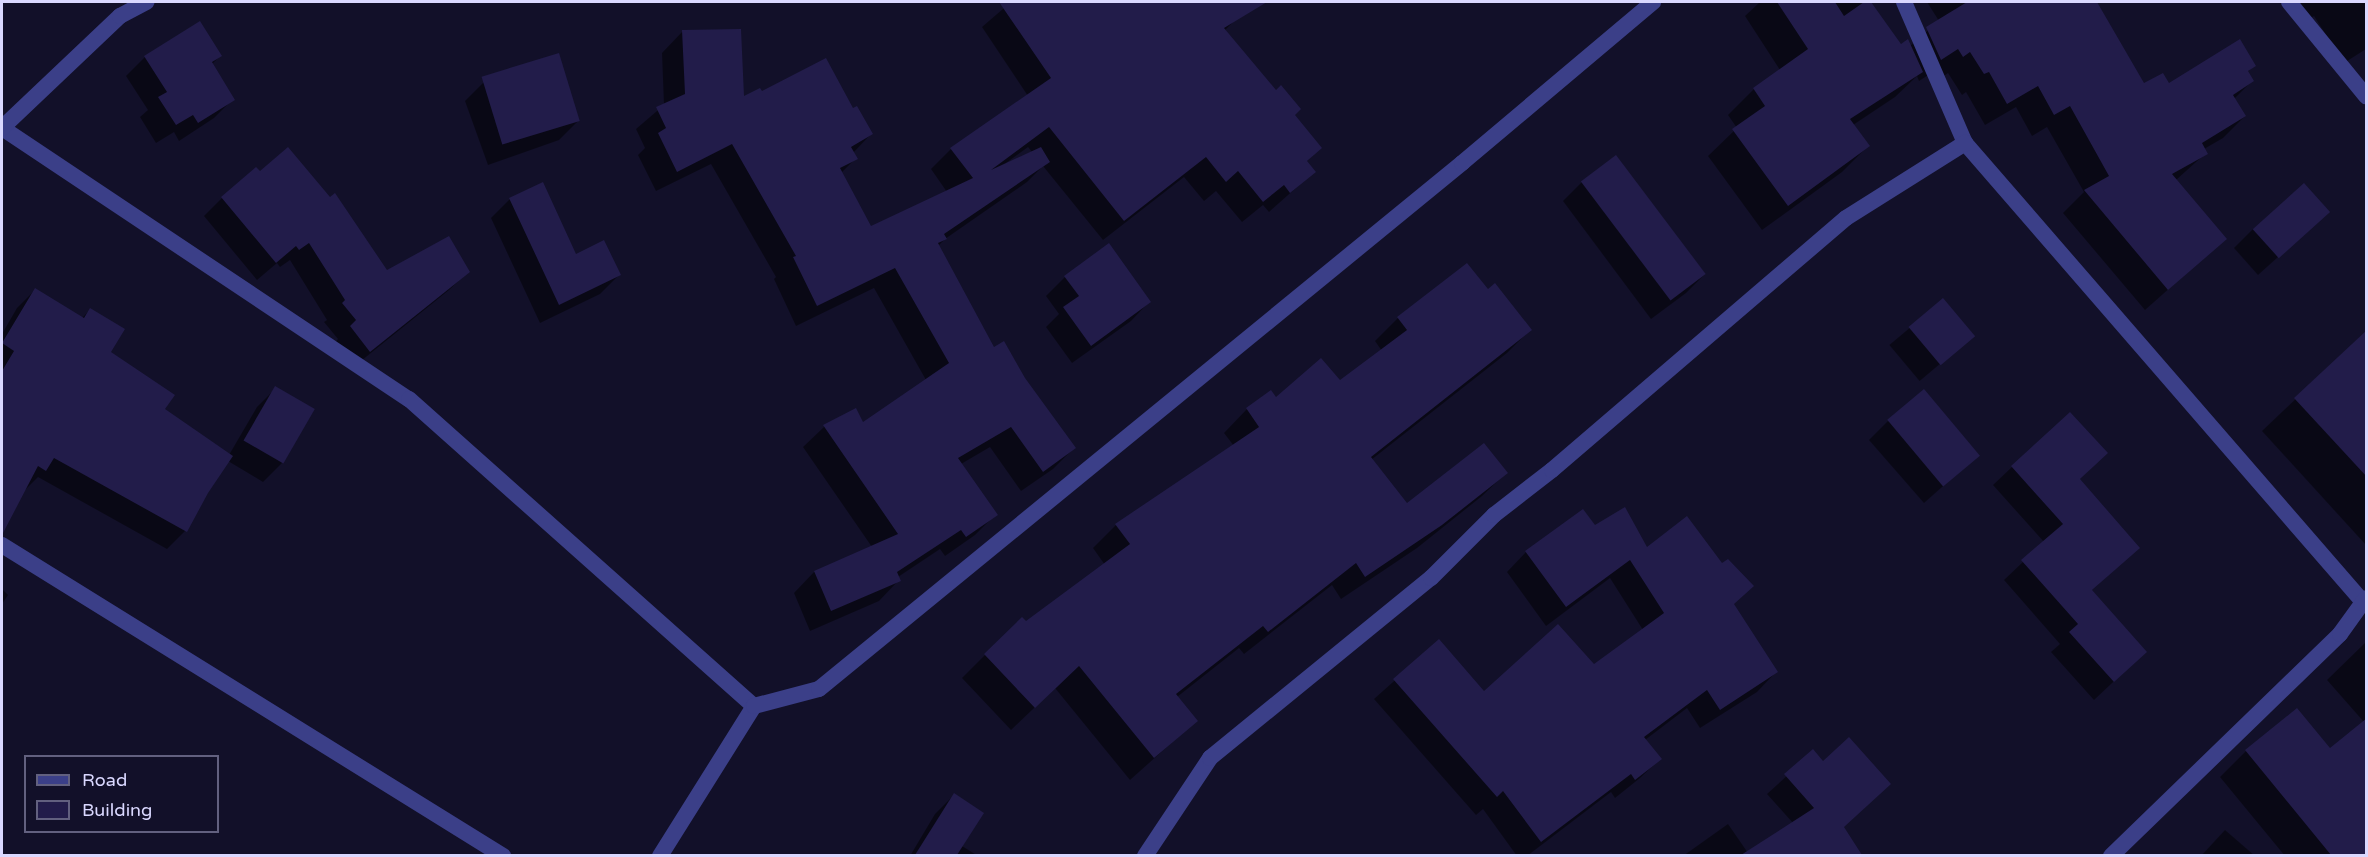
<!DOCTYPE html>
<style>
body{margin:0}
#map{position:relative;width:2368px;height:857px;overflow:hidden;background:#121029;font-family:"Varela Round",sans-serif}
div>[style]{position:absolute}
.shadow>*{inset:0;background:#0007;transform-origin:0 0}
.building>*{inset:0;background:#221c4a;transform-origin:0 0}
.minor>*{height:16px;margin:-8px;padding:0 8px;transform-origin:8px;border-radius:8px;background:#3b3f88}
span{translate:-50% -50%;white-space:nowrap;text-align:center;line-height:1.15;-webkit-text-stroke:6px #121029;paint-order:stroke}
.frame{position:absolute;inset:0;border:3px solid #dad8ff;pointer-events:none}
.legend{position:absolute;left:24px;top:755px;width:195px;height:78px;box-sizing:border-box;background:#121029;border:2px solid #62607f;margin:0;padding:8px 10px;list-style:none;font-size:18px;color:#dad8ff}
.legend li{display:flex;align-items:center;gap:12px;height:30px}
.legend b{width:30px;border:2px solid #62607f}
</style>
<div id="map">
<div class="shadow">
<div style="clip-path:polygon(evenodd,1011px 2px,1049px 2px,1064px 23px,1095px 2px,1223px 2px,1235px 20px,1225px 30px,1320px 148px,1306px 162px,1314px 172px,1269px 212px,1263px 205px,1242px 222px,1216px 191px,1204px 201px,1184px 177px,1103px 240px,1043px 166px,1027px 182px,945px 239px,938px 246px,993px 350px,1024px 379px,1074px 448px,1053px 469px,1021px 491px,990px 447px,961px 464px,996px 514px,975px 535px,945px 556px,940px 549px,898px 577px,899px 580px,879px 601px,810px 631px,794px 593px,814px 572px,872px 547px,803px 447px,824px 427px,856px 410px,863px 424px,926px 380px,874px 288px,796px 326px,774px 279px,776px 277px,711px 164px,656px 191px,638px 155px,645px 148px,636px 129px,664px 105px,662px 53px,682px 32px,743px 98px,761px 93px,853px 110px,871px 134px,853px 153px,856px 158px,841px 173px,870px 228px,947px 192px,931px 169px,951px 149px,1028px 96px,982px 27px,1011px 2px,1028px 147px,1032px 152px,1006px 164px,1006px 163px,1028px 147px)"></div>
<div style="clip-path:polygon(1760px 2px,1869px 2px,1901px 46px,1910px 46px,1939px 21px,1927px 2px,2093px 2px,2144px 85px,2168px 85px,2254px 66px,2247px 72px,2252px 81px,2234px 99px,2245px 116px,2223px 138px,2204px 149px,2206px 153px,2176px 180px,2225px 239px,2145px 310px,2063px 213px,2084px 192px,2047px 127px,2032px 136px,2016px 107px,1985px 125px,1966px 92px,1962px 95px,1948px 73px,1941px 78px,1936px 70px,1919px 81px,1917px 76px,1895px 97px,1853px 125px,1868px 146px,1842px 172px,1762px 230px,1708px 156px,1737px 128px,1728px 115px,1754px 89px,1780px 70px,1745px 16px)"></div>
<div style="clip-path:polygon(2295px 2px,2366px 2px,2366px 49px,2344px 63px,2314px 16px,2307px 20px)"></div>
<div style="clip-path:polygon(558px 55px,578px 121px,559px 140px,488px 165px,465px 101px,484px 82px)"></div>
<div style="clip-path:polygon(220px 56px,211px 65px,233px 99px,214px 118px,179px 141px,174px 132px,156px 143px,140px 117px,148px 110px,126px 76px,145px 57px)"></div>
<div style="clip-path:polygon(1616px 157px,1705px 274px,1686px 293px,1651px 319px,1563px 201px,1582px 182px)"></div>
<div style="clip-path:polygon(222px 198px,386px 272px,468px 272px,449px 290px,351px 369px,332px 346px,338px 339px,324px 322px,327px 320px,290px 260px,280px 267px,277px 263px,257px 280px,204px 216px)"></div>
<div style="clip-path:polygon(510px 199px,575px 256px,619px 275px,600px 294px,540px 323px,491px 218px)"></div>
<div style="clip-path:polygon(2328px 212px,2258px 275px,2234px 248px,2253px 229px)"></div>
<div style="clip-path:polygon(1467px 265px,1487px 291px,1530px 330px,1507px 353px,1371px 460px,1407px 505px,1506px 473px,1482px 496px,1417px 548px,1341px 599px,1332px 585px,1244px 654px,1239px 648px,1177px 697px,1196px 721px,1130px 780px,1055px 688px,1011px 730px,962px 678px,985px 655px,1105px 565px,1093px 548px,1116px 525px,1234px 446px,1224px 433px,1247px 409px,1271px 392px,1276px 400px,1340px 382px,1382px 351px,1375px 341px,1398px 318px)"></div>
<div style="clip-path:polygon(1065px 277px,1149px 302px,1131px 321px,1072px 363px,1046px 327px,1059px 314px,1046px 296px)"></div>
<div style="clip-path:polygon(35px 290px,82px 318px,90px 310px,109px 353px,163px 410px,229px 455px,257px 407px,276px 388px,282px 463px,263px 482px,228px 461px,206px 492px,185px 531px,167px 549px,38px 477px,2px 513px,2px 487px,17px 495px,17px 492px,2px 484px,2px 334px,17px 308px)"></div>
<div style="left:1943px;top:300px;width:47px;height:70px;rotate:50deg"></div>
<div style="clip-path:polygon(2366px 332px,2366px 545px,2262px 431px)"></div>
<div style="clip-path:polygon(1888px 421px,1978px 455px,1924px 503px,1869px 440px)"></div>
<div style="clip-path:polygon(2106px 453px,2079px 480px,2138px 548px,2091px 591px,2145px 652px,2094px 700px,2051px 652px,2060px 644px,2004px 580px,2044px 542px,1993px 485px,2012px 467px)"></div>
<div style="clip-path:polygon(1594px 527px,1647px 549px,1733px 605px,1776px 672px,1757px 692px,1700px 728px,1687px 708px,1645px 740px,1660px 759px,1640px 778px,1615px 798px,1611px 792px,1527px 856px,1517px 856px,1483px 809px,1476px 815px,1374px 699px,1439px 641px,1484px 693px,1594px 666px,1643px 630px,1610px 578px,1546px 626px,1507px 572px,1526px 552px)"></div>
<div style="clip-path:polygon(2px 589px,8px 595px,2px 604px)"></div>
<div style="clip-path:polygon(2366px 642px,2366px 856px,2285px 856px,2220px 777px,2246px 751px,2297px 710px,2330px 750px,2364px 722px,2327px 680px)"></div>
<div style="clip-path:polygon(1813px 752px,1843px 828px,1861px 856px,1683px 856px,1728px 824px,1748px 853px,1793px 823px,1767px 794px)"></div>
<div style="clip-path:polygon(954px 795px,962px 846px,978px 856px,910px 856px,935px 814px)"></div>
<div style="clip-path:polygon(2225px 830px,2255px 856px,2201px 856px)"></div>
</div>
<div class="building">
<div style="clip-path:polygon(999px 2px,1267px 2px,1224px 28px,1276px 90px,1281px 85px,1301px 109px,1295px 115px,1322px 148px,1307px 161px,1316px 172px,1290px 193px,1284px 185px,1263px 202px,1238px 171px,1226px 182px,1206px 157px,1124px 221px,1049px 127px,991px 170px,1041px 147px,1050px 162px,944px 234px,947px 239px,938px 243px,994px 347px,1004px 341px,1025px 378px,1076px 448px,1043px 472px,1011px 427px,958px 458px,998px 515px,966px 537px,961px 530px,897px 572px,901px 581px,831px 611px,814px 571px,898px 534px,823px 425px,856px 408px,863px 422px,949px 363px,895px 268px,817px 306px,793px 257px,796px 256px,732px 144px,677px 172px,658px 133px,666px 128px,656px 107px,685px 94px,682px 30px,741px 29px,744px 96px,760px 88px,762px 91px,826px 58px,853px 108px,857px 106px,873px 134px,851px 147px,858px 159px,840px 168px,871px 226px,973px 178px,950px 148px,1051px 78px)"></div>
<div style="clip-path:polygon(1777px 2px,1835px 2px,1844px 16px,1864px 2px,1871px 2px,1901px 44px,1908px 39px,1923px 72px,1850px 119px,1870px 146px,1788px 206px,1732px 129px,1765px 106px,1753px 88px,1808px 49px)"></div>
<div style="clip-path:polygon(1967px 2px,2097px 2px,2144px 83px,2163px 73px,2169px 83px,2240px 39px,2256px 66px,2248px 71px,2254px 81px,2233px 95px,2246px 116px,2202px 143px,2208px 154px,2172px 174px,2227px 239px,2168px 290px,2084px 190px,2109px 176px,2070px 106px,2054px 115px,2038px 86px,2007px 104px,1989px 72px,1984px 74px,1970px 52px,1963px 57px,1958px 49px,1941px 60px,1926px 27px)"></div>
<div style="clip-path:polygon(200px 21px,222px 56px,212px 62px,235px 100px,198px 123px,193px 115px,176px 125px,158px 97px,167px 92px,144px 56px)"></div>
<div style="left:559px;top:53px;width:71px;height:81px;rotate:73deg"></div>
<div style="clip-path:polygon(288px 147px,330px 197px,335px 193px,387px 270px,449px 236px,470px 272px,370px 352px,350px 326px,356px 320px,342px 303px,345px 300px,309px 243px,299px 250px,296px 246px,276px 263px,221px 197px,256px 167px,260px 171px)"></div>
<div style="left:1616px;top:155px;width:149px;height:44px;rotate:53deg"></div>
<div style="clip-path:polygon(543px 182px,576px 254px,604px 240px,621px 275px,559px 305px,509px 198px)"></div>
<div style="left:2304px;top:183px;width:39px;height:69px;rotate:48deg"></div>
<div style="clip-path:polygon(1109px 243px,1151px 302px,1091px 346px,1063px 307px,1079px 296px,1064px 276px)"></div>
<div style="clip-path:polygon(1467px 263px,1488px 289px,1495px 283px,1532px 330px,1371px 457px,1407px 503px,1484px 443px,1508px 473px,1442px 525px,1365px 577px,1356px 563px,1268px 632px,1263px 626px,1176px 694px,1198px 721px,1154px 758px,1079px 666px,1035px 708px,984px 654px,1022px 617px,1026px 621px,1130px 544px,1115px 524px,1259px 427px,1246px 408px,1271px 390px,1276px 397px,1321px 358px,1340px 380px,1407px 330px,1397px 317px)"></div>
<div style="clip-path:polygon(35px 288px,84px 318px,90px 308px,125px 329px,111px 352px,175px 395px,165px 409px,233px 456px,208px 493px,187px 532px,54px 458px,46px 471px,38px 466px,2px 535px,2px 371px,14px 351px,2px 343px)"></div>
<div style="left:1943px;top:298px;width:50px;height:45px;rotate:50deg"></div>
<div style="clip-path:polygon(2367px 330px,2367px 477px,2294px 398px)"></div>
<div style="left:275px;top:386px;width:46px;height:63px;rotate:30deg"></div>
<div style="left:1924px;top:389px;width:87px;height:48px;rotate:50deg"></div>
<div style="clip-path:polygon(2070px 412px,2108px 453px,2080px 479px,2140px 548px,2092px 590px,2147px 652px,2114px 682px,2069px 632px,2078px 624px,2021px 560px,2063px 524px,2011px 466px)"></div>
<div style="clip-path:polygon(1625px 507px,1647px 547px,1687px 516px,1722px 563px,1728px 559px,1754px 586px,1734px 604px,1778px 672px,1720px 710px,1707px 690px,1644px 737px,1662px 759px,1635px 780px,1631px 774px,1541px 842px,1503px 791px,1497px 797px,1393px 679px,1439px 639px,1484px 691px,1558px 624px,1594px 664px,1664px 613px,1630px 560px,1566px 607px,1525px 551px,1583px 509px,1595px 525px)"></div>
<div style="clip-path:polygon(2297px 708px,2330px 748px,2367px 718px,2367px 855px,2331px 855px,2245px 750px)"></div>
<div style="clip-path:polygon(1849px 737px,1891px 784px,1844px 827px,1862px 855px,1741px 855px,1814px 808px,1784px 774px,1813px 749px,1823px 761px)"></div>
<div style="clip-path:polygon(954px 793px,984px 813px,957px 855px,915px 855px)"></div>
</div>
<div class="minor">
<div style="left:1904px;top:2px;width:154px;rotate:66.6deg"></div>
<div style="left:1965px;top:143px;width:608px;rotate:49.07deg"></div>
<div style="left:2289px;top:2px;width:122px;rotate:50.7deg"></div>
<div style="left:2px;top:128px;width:489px;rotate:33.7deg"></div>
<div style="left:409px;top:399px;width:462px;rotate:41.7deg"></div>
<div style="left:2px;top:128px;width:163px;rotate:-43.5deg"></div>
<div style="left:120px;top:16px;width:30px;rotate:-28deg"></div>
<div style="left:2px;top:545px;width:590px;rotate:31.83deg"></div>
<div style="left:660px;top:856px;width:177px;rotate:-57.9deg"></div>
<div style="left:754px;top:706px;width:67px;rotate:-14.7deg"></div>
<div style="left:819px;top:689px;width:831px;rotate:-39.28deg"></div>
<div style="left:1462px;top:163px;width:250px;rotate:-40.1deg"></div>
<div style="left:1145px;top:856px;width:118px;rotate:-56.4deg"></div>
<div style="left:1210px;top:758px;width:285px;rotate:-39.2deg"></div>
<div style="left:1431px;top:578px;width:89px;rotate:-45deg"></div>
<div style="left:1494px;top:515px;width:73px;rotate:-37.8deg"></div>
<div style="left:1552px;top:470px;width:387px;rotate:-40.6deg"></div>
<div style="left:1846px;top:218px;width:141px;rotate:-32.2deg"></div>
<div style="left:2111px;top:856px;width:319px;rotate:-44.1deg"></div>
<div style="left:2340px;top:634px;width:44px;rotate:-54.2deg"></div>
</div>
<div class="frame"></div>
<ul class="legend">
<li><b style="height:8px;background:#3b3f88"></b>Road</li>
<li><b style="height:16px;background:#221c4a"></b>Building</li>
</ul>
</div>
